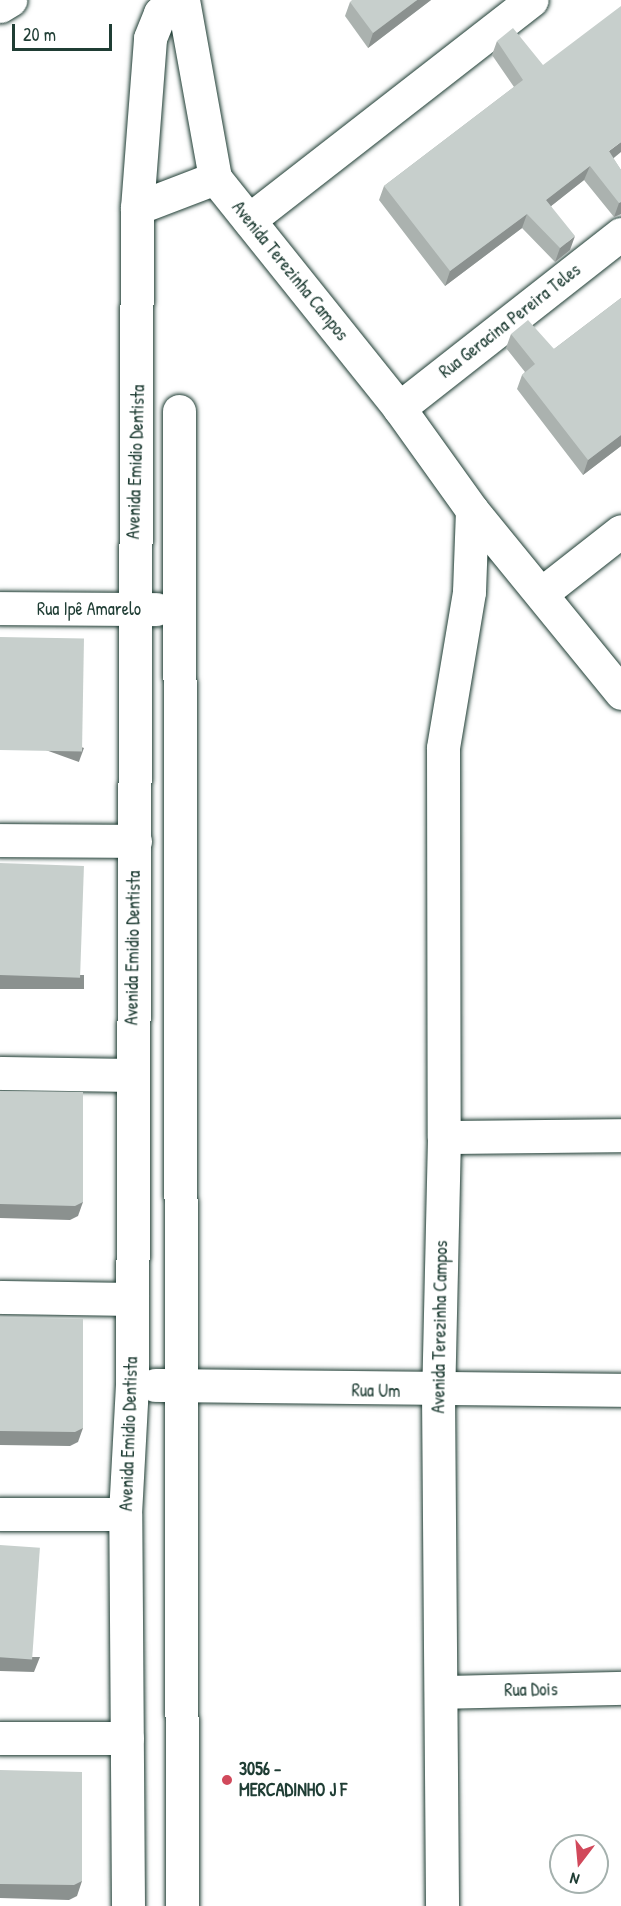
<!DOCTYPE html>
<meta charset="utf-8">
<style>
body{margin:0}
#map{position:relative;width:621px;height:1906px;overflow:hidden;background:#fff;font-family:"Patrick Hand",sans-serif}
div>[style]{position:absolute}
.roads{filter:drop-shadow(0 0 2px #1f3d34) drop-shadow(0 0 2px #1f3d34)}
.minor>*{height:33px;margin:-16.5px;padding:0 16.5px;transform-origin:16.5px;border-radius:16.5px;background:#fff}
.tertiary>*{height:33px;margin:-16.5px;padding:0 16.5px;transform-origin:16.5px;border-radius:16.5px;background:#fff}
.wall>*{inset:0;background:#abb2af}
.shaded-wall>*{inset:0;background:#8b918f;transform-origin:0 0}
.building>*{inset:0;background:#c7cfcc;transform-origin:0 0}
.dots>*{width:16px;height:16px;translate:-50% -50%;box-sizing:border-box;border:3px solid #fff;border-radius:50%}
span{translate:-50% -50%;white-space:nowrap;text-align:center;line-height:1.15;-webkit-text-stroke:4.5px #fff;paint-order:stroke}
.street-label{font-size:18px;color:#1f3d34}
.poi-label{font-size:18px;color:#1f3d34;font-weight:700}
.left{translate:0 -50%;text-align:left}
.north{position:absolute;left:549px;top:1834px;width:60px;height:60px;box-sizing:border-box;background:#fff;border:2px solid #a5b1ae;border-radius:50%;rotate:196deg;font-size:16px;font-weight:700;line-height:24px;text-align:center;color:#1f3d34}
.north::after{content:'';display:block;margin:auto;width:21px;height:27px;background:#d1495b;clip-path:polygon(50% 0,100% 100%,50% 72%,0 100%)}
.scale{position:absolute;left:12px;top:24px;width:100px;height:27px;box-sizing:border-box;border:3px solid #1f3d34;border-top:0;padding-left:8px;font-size:18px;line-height:21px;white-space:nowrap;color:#1f3d34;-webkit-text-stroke:4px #fff;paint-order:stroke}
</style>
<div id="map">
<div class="roads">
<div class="minor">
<div style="left:0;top:6px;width:12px;rotate:-31deg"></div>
<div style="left:137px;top:208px;width:84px;rotate:-21deg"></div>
<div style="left:249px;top:220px;width:358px;rotate:-37.9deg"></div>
<div style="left:399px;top:408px;width:282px;rotate:-38.1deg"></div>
<div style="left:179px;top:411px;width:1495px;rotate:89.89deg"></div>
<div style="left:472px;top:510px;width:236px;rotate:50.8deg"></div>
<div style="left:542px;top:593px;width:100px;rotate:-38.1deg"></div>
<div style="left:0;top:608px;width:156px;rotate:0.4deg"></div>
<div style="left:0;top:840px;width:135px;rotate:0.4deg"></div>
<div style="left:0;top:1073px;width:132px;rotate:0.9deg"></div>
<div style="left:444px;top:1137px;width:177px;rotate:-0.6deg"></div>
<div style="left:0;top:1297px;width:132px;rotate:0.9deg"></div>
<div style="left:155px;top:1385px;width:466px;rotate:0.6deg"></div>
<div style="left:0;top:1514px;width:125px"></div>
<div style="left:441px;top:1692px;width:180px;rotate:-1.3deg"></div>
<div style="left:0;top:1738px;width:127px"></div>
<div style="left:128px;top:1906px;width:392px;rotate:-90.4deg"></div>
<div style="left:125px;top:1514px;width:130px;rotate:-86.9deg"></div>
<div style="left:132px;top:1384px;width:1176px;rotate:-89.76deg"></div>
<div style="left:137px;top:208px;width:170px;rotate:-85.6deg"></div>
<div style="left:150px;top:38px;width:27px;rotate:-68deg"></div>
<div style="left:160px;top:13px;width:21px;rotate:-39deg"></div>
</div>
<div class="tertiary">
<div style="left:183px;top:0;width:181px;rotate:79.8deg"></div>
<div style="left:215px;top:178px;width:295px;rotate:51.3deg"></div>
<div style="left:399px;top:408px;width:125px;rotate:54.4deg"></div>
<div style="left:472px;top:510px;width:82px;rotate:92.1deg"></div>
<div style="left:469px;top:592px;width:158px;rotate:99.5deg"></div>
<div style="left:443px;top:748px;width:389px;rotate:89.9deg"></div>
<div style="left:444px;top:1137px;width:255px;rotate:91.3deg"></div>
<div style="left:438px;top:1392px;width:514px;rotate:89.55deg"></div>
</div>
</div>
<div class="wall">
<div style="clip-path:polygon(431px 0,368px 48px,345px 16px,350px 2px)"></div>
<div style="clip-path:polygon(497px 41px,613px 158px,621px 170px,621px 214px,614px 217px,584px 180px,551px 206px,570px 250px,555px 262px,522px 228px,445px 286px,379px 200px,384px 186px,514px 87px,492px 55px)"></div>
<div style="clip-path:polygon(621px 298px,621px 446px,583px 475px,517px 389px,522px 375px,525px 372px,506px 348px,511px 334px,554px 349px)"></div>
</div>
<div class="shaded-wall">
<div style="clip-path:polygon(417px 0,431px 0,368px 48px,373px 33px)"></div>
<div style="clip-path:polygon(621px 142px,621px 152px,604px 166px,609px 151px)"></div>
<div style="clip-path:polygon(590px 166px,584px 180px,541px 214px,546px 200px)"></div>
<div style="clip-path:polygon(621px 202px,621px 214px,614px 217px,619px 203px)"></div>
<div style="clip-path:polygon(527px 214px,522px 228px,445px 286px,450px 271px)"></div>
<div style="clip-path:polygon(575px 236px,570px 250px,555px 262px,560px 248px)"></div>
<div style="clip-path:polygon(621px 435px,621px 446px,583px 475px,588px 460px)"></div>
<div style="left:84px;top:748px;width:15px;height:84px;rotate:110deg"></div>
<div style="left:0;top:975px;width:84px;height:14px"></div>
<div style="clip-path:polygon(83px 1202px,78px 1216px,70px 1220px,0 1218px,0 1204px)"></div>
<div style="clip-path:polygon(83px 1428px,78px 1442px,70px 1446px,0 1445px,0 1431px)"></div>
<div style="clip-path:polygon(0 1657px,40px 1657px,34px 1672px,0 1671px)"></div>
<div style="clip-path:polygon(82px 1881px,77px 1896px,69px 1900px,0 1898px,0 1884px)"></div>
</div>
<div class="building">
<div style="clip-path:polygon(352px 0,417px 0,373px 33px,350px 2px)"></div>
<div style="clip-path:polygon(621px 6px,621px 142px,609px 151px,621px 170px,621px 202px,619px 203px,590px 166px,546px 200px,575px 236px,560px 248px,527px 214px,450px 271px,384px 186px,523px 80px,497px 41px,513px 28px,543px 65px)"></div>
<div style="clip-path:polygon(621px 298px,621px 435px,588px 460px,522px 375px,535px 364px,511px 334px,528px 320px,554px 349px)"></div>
<div style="left:0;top:637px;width:84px;height:113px;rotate:1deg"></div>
<div style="left:0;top:863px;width:84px;height:112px;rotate:2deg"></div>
<div style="clip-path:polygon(0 1091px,83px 1092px,83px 1202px,75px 1206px,0 1204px)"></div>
<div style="clip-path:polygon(0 1317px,83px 1319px,83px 1428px,75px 1432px,0 1431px)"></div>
<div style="left:0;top:1545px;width:40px;height:112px;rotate:4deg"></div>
<div style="clip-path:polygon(0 1770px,82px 1772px,82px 1881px,74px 1885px,0 1884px)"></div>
</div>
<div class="dots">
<div style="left:227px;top:1780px;background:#d1495b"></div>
</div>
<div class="street-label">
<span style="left:290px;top:271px;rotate:51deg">Avenida Terezinha Campos</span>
<span style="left:510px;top:321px;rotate:-38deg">Rua Geracina Pereira Teles</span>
<span style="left:136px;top:462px;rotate:-88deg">Avenida Emidio Dentista</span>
<span style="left:89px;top:609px">Rua Ipê Amarelo</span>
<span style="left:133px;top:948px;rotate:-89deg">Avenida Emidio Dentista</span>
<span style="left:440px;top:1327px;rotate:-89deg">Avenida Terezinha Campos</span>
<span style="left:376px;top:1391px;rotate:1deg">Rua Um</span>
<span style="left:129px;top:1434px;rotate:-88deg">Avenida Emidio Dentista</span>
<span style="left:531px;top:1690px;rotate:-1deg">Rua Dois</span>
</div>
<div class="poi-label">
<span class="left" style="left:239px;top:1780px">3056 -<br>MERCADINHO J F</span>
</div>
<div class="north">N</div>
<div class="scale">20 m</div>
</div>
